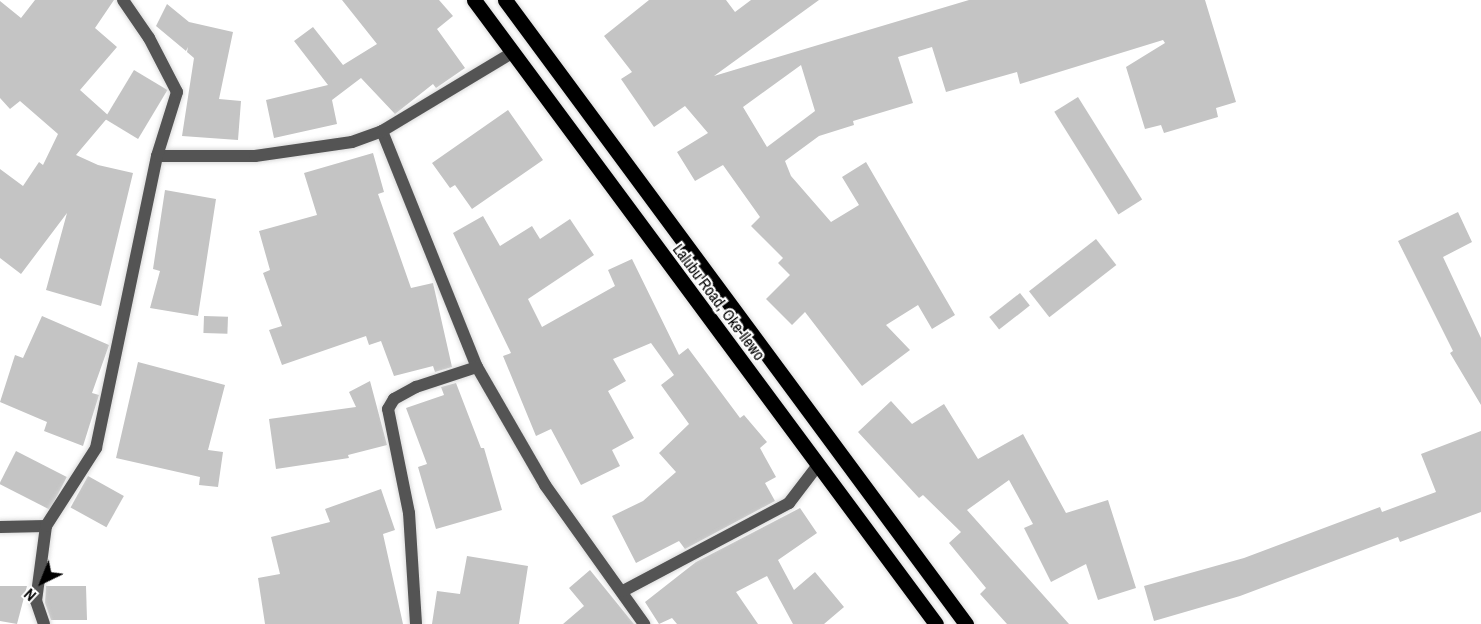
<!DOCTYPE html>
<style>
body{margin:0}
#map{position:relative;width:1481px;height:624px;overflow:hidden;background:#fff;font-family:"Archivo Narrow",sans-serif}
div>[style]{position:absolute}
.building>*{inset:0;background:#c4c4c4;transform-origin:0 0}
.roads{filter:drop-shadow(0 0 2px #dbdbdb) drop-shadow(0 0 2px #dbdbdb)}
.minor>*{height:12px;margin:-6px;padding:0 6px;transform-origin:6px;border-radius:6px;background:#545454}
.primary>*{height:15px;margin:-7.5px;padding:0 7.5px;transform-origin:7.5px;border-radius:7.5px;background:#000}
span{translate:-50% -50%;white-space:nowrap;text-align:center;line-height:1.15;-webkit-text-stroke:4.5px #fff;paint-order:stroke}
.street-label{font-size:16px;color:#000}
.north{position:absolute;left:12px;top:552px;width:60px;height:60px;-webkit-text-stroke:4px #fff;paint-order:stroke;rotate:223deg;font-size:16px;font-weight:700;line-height:24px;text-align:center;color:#000}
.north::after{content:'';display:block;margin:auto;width:21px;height:27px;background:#000;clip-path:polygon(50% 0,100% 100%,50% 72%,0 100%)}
</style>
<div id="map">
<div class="building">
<div style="clip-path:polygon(35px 0,114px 0,95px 28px,117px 47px,80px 90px,109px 116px,76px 155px,98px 165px,133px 173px,101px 306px,46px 290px,67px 213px,21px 274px,0 258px,0 169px,23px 186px,39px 162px,43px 165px,58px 134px,20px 101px,10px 109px,0 98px,0 1px,21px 18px)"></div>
<div style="clip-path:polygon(342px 0,439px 0,453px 16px,437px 29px,465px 68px,436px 88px,433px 84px,395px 114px,361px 78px,332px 100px,337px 124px,274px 138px,266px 100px,328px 85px,294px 41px,313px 27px,343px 65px,377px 44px)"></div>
<div style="clip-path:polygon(evenodd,649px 0,726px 0,735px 12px,751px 0,819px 0,714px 76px,969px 0,1205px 0,1236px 102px,1216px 108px,1218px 117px,1164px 133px,1161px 125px,1145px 129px,1126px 67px,1165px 43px,1163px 40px,1020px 84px,1017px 72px,946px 92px,932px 47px,898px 57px,913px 103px,853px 121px,854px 125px,819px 136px,785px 161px,791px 176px,831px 222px,859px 205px,842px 177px,866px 162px,955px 315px,932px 329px,918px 305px,886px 325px,910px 350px,862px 386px,805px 312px,792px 325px,766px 299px,790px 275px,778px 263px,783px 258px,751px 226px,760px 217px,723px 165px,695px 181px,677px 152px,708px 133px,685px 106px,654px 127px,621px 79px,632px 72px,604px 36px,649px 0,801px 65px,815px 111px,767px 147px,743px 107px,801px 65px)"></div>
<div style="clip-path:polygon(167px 4px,189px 22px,233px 32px,219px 99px,241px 101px,238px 140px,182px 136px,194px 58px,187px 52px,188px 47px,186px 51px,156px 26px)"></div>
<div style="left:134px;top:70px;width:39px;height:57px;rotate:31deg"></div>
<div style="left:1078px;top:97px;width:121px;height:28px;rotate:58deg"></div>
<div style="clip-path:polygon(508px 110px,543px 160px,472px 209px,455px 185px,450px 188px,432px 163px)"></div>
<div style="clip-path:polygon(373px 153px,384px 192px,378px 194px,411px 288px,433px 283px,452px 367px,435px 372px,433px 366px,394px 376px,381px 341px,369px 345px,366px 336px,282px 365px,269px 330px,282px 326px,263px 273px,270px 270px,259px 231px,317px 215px,304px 173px)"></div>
<div style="clip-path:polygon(165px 190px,216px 199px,198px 316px,150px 308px,160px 271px,153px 269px)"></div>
<div style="clip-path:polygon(1458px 212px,1472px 242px,1443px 257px,1481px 338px,1481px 405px,1450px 353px,1453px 351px,1398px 241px)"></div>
<div style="clip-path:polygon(483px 216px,500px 246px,532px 226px,540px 239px,570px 219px,594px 255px,528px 299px,542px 327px,615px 286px,608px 270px,632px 259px,679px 355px,688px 348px,740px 418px,744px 415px,767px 442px,760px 448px,776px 477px,765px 483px,775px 501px,685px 549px,679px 541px,636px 563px,612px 516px,643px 501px,676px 472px,659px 453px,689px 424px,661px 385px,674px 375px,651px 343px,613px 359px,626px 381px,608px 391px,634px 438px,612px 450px,620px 466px,581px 485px,551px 429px,536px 436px,503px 356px,511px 353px,453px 233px)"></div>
<div style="left:1096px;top:239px;width:33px;height:85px;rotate:52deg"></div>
<div style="left:1020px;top:293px;width:16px;height:39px;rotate:52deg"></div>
<div style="clip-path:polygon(42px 316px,109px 345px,92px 393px,99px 395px,83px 446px,44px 431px,47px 422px,0 402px,15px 355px,23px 358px)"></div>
<div style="left:204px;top:316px;width:24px;height:17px;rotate:2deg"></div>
<div style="clip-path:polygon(138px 362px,225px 385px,208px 450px,223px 452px,218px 487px,199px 485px,200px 477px,116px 458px)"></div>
<div style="clip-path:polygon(370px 381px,387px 445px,348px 455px,349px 458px,276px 469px,269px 419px,356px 407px,349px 392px)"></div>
<div style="clip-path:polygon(456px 383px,481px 448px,484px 448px,502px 510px,436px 529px,418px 467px,427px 464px,406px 408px,444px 395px,441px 387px)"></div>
<div style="clip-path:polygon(891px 401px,912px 424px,944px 404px,978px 459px,1023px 434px,1066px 513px,1108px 500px,1136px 588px,1098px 600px,1086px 564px,1051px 582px,1024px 528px,1033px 524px,1009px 480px,967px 510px,1069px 624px,1007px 624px,980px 594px,986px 588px,949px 543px,961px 532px,923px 495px,919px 498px,858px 432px)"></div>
<div style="clip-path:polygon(1481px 431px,1481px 512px,1400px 542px,1398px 537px,1240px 596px,1154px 621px,1144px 586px,1244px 558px,1380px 507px,1382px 512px,1436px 492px,1421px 454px)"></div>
<div style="left:16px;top:451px;width:57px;height:37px;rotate:27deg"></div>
<div style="left:88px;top:476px;width:41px;height:36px;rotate:29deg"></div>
<div style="clip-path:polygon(381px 489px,395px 530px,383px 534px,403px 624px,265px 624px,258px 578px,280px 574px,271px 537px,330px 522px,325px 509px)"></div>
<div style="clip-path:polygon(800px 508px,817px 533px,778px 560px,794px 590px,815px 572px,844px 607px,824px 624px,793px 624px,767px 576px,736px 592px,758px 624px,677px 624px,672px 618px,659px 624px,645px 602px,696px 562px)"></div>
<div style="clip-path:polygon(467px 556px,528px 566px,519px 624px,432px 624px,437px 591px,460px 594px)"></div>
<div style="clip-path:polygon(590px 570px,629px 618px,634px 624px,563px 624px,584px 606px,569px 588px)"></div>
<div style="clip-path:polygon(0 586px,27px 586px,17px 624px,0 621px)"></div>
<div style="clip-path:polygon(46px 586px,86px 586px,87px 620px,51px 620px,45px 603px)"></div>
</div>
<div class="roads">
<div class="minor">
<div style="left:382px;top:131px;width:254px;rotate:68.1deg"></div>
<div style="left:477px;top:367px;width:136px;rotate:60deg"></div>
<div style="left:545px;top:485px;width:171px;rotate:54.5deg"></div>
<div style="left:157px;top:156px;width:98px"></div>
<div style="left:255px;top:156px;width:98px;rotate:-8.2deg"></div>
<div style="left:352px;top:142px;width:32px;rotate:-20deg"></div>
<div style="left:382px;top:131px;width:152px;rotate:-31deg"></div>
<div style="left:0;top:527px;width:46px;rotate:-1.2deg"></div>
<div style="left:623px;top:591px;width:188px;rotate:-27.9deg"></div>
<div style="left:789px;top:503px;width:48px;rotate:-52.7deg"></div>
<div style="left:44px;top:624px;width:24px;rotate:-109deg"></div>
<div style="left:36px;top:601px;width:76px;rotate:-82.4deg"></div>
<div style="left:46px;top:526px;width:93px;rotate:-57.3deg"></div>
<div style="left:96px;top:448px;width:298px;rotate:-78.2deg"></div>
<div style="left:157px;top:156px;width:67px;rotate:-72.6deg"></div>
<div style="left:177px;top:92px;width:61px;rotate:-117.4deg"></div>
<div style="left:149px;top:38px;width:46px;rotate:-124.4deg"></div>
<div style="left:416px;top:624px;width:111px;rotate:-93.6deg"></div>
<div style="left:409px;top:513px;width:106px;rotate:-101.4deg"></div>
<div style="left:388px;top:409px;width:12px;rotate:-59deg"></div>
<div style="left:394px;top:399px;width:25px;rotate:-29deg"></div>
<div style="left:416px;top:387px;width:64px;rotate:-18.2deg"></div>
</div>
<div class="primary">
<div style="left:474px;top:0;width:776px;rotate:53.48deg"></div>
<div style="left:505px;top:0;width:776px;rotate:53.54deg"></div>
</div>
</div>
<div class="street-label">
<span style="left:719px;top:302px;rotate:53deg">Lalubu Road, Oke-Ilewo</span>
</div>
<div class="north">N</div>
</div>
